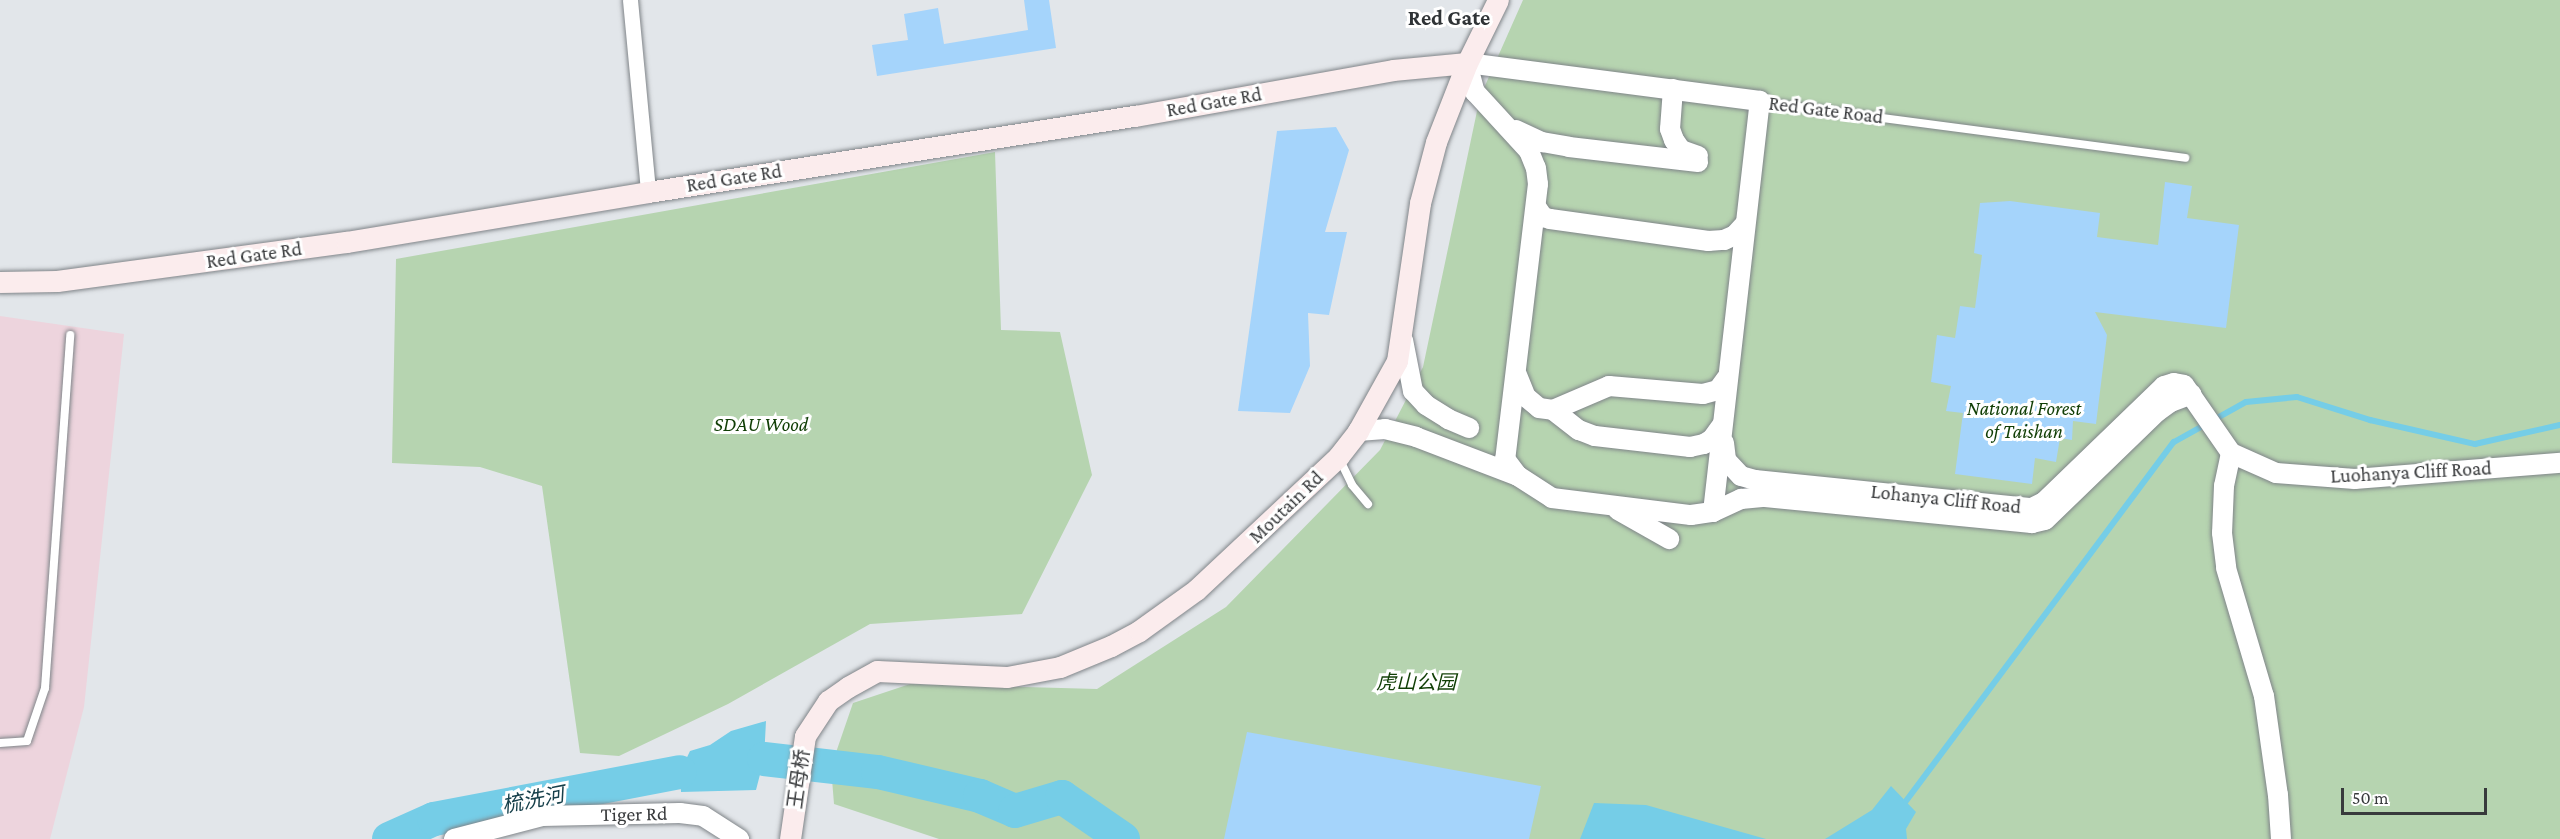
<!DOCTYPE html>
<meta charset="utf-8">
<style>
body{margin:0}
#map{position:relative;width:2560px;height:839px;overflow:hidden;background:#e2e6ea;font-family:"Crimson Pro","Noto Sans SC",serif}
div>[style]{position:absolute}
.education>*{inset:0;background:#edd4dd}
.green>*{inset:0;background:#b6d4b0}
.water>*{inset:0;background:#75cde7}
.stream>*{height:6px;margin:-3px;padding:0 3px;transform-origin:3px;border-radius:3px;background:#75cde7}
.river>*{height:34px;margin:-17px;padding:0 17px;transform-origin:17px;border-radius:17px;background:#75cde7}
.building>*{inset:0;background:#a5d4fb}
.roads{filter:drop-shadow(0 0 2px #808589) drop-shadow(0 0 2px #808589)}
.service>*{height:8px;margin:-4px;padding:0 4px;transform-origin:4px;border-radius:4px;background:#fff}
.minor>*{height:15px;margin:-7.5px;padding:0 7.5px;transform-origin:7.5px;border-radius:7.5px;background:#fff}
.tertiary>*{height:20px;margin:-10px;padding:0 10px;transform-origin:10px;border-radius:10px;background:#fff}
.secondary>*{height:21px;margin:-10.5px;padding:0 10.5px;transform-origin:10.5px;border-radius:10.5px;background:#fbeced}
span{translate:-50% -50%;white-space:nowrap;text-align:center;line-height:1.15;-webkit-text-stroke:6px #fff;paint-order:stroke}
.street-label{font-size:20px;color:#383a3c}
.park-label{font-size:20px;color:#103e05;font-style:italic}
.water-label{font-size:21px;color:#17404b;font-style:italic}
.quarter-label{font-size:22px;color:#2f3336;font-weight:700}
.scale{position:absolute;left:2341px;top:788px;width:146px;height:27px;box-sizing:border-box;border:3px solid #383a3c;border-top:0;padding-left:8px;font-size:18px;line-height:21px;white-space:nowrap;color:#383a3c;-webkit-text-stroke:4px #fff;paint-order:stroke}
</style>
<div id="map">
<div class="education">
<div style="clip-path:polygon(0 316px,124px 334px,84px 707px,50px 839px,0 839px)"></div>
</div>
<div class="green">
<div style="clip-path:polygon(1523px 0,2560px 0,2560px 839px,939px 839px,834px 804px,831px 767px,853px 703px,910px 684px,1097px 689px,1226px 607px,1380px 450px,1423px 367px,1480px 97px)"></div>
<div style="clip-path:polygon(995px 152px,1001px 330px,1060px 332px,1092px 475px,1022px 614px,870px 624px,728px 704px,619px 756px,580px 753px,542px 486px,480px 467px,392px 463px,396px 259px)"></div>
</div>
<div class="water">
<div style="clip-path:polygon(766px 721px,764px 759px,756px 790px,681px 792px,680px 772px,690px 751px,710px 745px,731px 731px)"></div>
<div style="clip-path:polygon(1891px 786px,1916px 812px,1906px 829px,1907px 839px,1825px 839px,1872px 810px)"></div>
<div style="clip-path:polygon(1594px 803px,1646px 805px,1766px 839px,1580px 839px)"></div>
</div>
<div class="stream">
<div style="left:1906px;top:801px;width:448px;rotate:-53.3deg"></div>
<div style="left:2174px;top:442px;width:82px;rotate:-29.1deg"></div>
<div style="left:2246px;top:402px;width:51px;rotate:-5.6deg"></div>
<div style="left:2297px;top:397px;width:77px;rotate:17.5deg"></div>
<div style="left:2370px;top:420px;width:108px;rotate:12.9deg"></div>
<div style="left:2475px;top:444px;width:87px;rotate:-12.6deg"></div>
</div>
<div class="river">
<div style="left:764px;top:759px;width:115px;rotate:6.5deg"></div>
<div style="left:878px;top:772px;width:105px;rotate:13.2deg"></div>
<div style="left:980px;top:796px;width:38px;rotate:23deg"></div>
<div style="left:1015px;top:811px;width:49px;rotate:-16.6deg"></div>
<div style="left:1062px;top:797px;width:74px;rotate:34.5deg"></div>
<div style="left:389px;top:839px;width:49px;rotate:-24deg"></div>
<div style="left:434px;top:819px;width:250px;rotate:-10.8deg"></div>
</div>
<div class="building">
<div style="clip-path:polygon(1024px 0,1049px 0,1056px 48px,877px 76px,872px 45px,908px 40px,904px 14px,938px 8px,944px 44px,1028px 30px)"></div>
<div style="clip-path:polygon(1336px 127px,1349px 150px,1325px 232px,1347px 232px,1329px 315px,1308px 313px,1310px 366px,1290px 413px,1238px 411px,1277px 131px)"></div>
<div style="clip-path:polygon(2165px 182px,2192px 186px,2187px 218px,2239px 225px,2226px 328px,2095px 312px,2107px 335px,2096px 424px,2073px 421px,2072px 440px,2060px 438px,2056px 462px,2035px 458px,2032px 484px,1955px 474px,1963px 413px,1946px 411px,1951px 386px,1931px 382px,1937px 335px,1955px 338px,1960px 306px,1975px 308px,1982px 255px,1974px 253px,1980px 203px,2010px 201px,2100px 213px,2097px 237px,2158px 245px)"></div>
<div style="clip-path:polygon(1247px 732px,1541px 786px,1529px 839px,1224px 839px)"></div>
</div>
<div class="roads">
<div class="service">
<div style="left:1761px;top:102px;width:428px;rotate:7.5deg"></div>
<div style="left:1340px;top:460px;width:28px;rotate:64deg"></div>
<div style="left:1352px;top:485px;width:25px;rotate:50deg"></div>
<div style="left:0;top:743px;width:27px;rotate:-4deg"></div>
<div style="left:27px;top:741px;width:56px;rotate:-71.2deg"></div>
<div style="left:45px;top:688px;width:354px;rotate:-85.9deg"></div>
</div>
<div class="minor">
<div style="left:630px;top:0;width:193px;rotate:84.6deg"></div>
</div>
<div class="tertiary">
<div style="left:1673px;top:89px;width:40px;rotate:94.3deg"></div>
<div style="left:1670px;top:129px;width:12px;rotate:70deg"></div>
<div style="left:1674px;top:140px;width:12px;rotate:55deg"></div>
<div style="left:1681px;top:150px;width:18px;rotate:19deg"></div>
<div style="left:1516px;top:130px;width:29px;rotate:25deg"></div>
<div style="left:1542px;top:142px;width:27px;rotate:10deg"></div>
<div style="left:1569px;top:147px;width:130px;rotate:6.6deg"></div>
<div style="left:1537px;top:208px;width:11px;rotate:56deg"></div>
<div style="left:1543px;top:217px;width:7px;rotate:16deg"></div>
<div style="left:1550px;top:219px;width:160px;rotate:7.9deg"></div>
<div style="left:1708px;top:241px;width:16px;rotate:-4deg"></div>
<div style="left:1724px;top:240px;width:12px;rotate:-24deg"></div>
<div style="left:1735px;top:235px;width:15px;rotate:-48deg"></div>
<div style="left:1403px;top:340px;width:52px;rotate:78.9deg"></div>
<div style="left:1413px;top:391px;width:19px;rotate:47deg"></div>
<div style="left:1426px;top:405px;width:26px;rotate:32deg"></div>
<div style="left:1448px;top:419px;width:23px;rotate:23deg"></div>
<div style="left:1517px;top:375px;width:24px;rotate:68deg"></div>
<div style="left:1526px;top:397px;width:17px;rotate:40deg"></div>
<div style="left:1539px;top:408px;width:14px;rotate:8deg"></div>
<div style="left:1553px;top:410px;width:61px;rotate:-23.2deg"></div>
<div style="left:1609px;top:386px;width:94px;rotate:4.9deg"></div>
<div style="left:1703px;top:394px;width:16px;rotate:-15deg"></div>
<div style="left:1718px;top:390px;width:14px;rotate:-54deg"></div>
<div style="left:1553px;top:410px;width:33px;rotate:38deg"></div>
<div style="left:1579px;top:430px;width:17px;rotate:21deg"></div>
<div style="left:1595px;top:436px;width:96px;rotate:6.6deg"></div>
<div style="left:1690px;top:447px;width:14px;rotate:-12deg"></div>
<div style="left:1704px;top:444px;width:9px;rotate:-32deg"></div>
<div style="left:1712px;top:439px;width:17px;rotate:-54deg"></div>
<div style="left:1358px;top:431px;width:27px;rotate:-4deg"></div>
<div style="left:1385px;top:429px;width:32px;rotate:14deg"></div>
<div style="left:1416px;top:437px;width:109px;rotate:20.9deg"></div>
<div style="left:1518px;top:476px;width:40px;rotate:32.9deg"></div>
<div style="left:1552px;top:498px;width:140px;rotate:7deg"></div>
<div style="left:1691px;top:515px;width:22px;rotate:-8deg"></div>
<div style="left:1713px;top:512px;width:414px;rotate:-83.5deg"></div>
<div style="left:1760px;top:101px;width:295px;rotate:-172.6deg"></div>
<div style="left:1467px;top:63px;width:30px;rotate:75deg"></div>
<div style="left:1475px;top:92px;width:80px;rotate:47.5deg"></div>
<div style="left:1529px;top:151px;width:18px;rotate:68deg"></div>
<div style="left:1536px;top:168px;width:16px;rotate:83deg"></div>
<div style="left:1538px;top:184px;width:277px;rotate:96.8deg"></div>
<div style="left:1505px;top:459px;width:21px;rotate:53deg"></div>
<div style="left:1724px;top:443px;width:17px;rotate:83deg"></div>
<div style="left:1726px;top:460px;width:22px;rotate:47deg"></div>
<div style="left:1741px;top:476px;width:15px;rotate:16deg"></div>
<div style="left:1755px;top:480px;width:278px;rotate:5.8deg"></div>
<div style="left:2032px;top:508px;width:13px;rotate:-27deg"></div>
<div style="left:2044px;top:502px;width:167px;rotate:-44deg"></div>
<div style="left:2164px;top:386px;width:10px;rotate:-17deg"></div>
<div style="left:2174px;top:383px;width:10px;rotate:11deg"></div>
<div style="left:2184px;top:385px;width:83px;rotate:55.3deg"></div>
<div style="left:2231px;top:453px;width:49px;rotate:24deg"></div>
<div style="left:2276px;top:473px;width:79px;rotate:4.3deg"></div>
<div style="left:2355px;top:479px;width:206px;rotate:-4.5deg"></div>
<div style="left:2231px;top:453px;width:34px;rotate:102deg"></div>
<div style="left:2224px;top:486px;width:47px;rotate:92.4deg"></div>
<div style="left:2222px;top:533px;width:35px;rotate:83deg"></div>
<div style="left:2226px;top:568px;width:134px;rotate:73.5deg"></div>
<div style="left:2264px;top:696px;width:100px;rotate:82deg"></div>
<div style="left:2278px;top:795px;width:44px;rotate:86.1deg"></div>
<div style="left:1618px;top:510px;width:59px;rotate:29.6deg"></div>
<div style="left:1713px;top:512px;width:31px;rotate:-25deg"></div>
<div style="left:1741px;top:499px;width:24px;rotate:-5deg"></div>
<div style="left:1765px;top:497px;width:268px;rotate:5.6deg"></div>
<div style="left:2032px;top:523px;width:13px;rotate:-13deg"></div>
<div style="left:2045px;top:520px;width:156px;rotate:-44deg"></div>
<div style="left:2157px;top:412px;width:17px;rotate:-36deg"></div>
<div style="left:2171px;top:402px;width:22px;rotate:-21deg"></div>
<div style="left:454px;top:839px;width:91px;rotate:-14.6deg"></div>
<div style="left:542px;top:816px;width:138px;rotate:-1.2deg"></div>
<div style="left:680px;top:813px;width:23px;rotate:7deg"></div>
<div style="left:703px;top:816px;width:43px;rotate:32.6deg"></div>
</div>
<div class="secondary">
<div style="left:0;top:282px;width:57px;rotate:-1deg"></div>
<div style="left:57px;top:281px;width:293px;rotate:-7.7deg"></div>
<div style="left:347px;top:242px;width:305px;rotate:-9.4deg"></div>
<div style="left:648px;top:192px;width:493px;rotate:-8.9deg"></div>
<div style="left:1135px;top:116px;width:262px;rotate:-10.1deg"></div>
<div style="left:1393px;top:70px;width:74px;rotate:-5.4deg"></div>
<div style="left:790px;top:839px;width:104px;rotate:-81.7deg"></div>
<div style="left:805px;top:736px;width:42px;rotate:-56.7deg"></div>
<div style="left:828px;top:701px;width:24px;rotate:-35deg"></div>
<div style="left:848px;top:687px;width:33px;rotate:-29deg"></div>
<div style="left:877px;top:671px;width:130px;rotate:2.6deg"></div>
<div style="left:1007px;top:677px;width:54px;rotate:-10.7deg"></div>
<div style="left:1060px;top:667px;width:55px;rotate:-22.4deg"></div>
<div style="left:1111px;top:646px;width:32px;rotate:-28deg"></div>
<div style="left:1139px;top:631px;width:70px;rotate:-35.7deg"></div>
<div style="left:1196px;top:590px;width:195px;rotate:-43.1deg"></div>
<div style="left:1338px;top:457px;width:33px;rotate:-52deg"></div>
<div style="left:1358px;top:431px;width:80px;rotate:-60.9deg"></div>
<div style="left:1397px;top:361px;width:160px;rotate:-81.7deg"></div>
<div style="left:1420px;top:203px;width:63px;rotate:-75.3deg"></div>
<div style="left:1436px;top:142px;width:85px;rotate:-68.6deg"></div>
<div style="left:1467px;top:63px;width:70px;rotate:-63.8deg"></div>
</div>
</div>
<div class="street-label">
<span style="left:1214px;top:102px;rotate:-10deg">Red Gate Rd</span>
<span style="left:1826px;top:110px;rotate:7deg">Red Gate Road</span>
<span style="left:734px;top:178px;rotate:-9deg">Red Gate Rd</span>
<span style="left:254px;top:255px;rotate:-8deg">Red Gate Rd</span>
<span style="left:2411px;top:472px;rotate:-3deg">Luohanya Cliff Road</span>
<span style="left:1946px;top:499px;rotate:6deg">Lohanya Cliff Road</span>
<span style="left:1286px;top:507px;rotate:-44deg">Moutain Rd</span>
<span style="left:799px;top:779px;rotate:-82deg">王母桥</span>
<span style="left:634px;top:814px;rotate:-1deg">Tiger Rd</span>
</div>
<div class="park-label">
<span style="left:2024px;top:420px">National Forest<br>of Taishan</span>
<span style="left:761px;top:424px">SDAU Wood</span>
<span style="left:1416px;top:682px">虎山公园</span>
</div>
<div class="water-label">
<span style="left:533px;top:800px;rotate:-11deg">梳洗河</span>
</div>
<div class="quarter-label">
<span style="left:1449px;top:18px">Red Gate</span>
</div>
<div class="scale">50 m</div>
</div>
